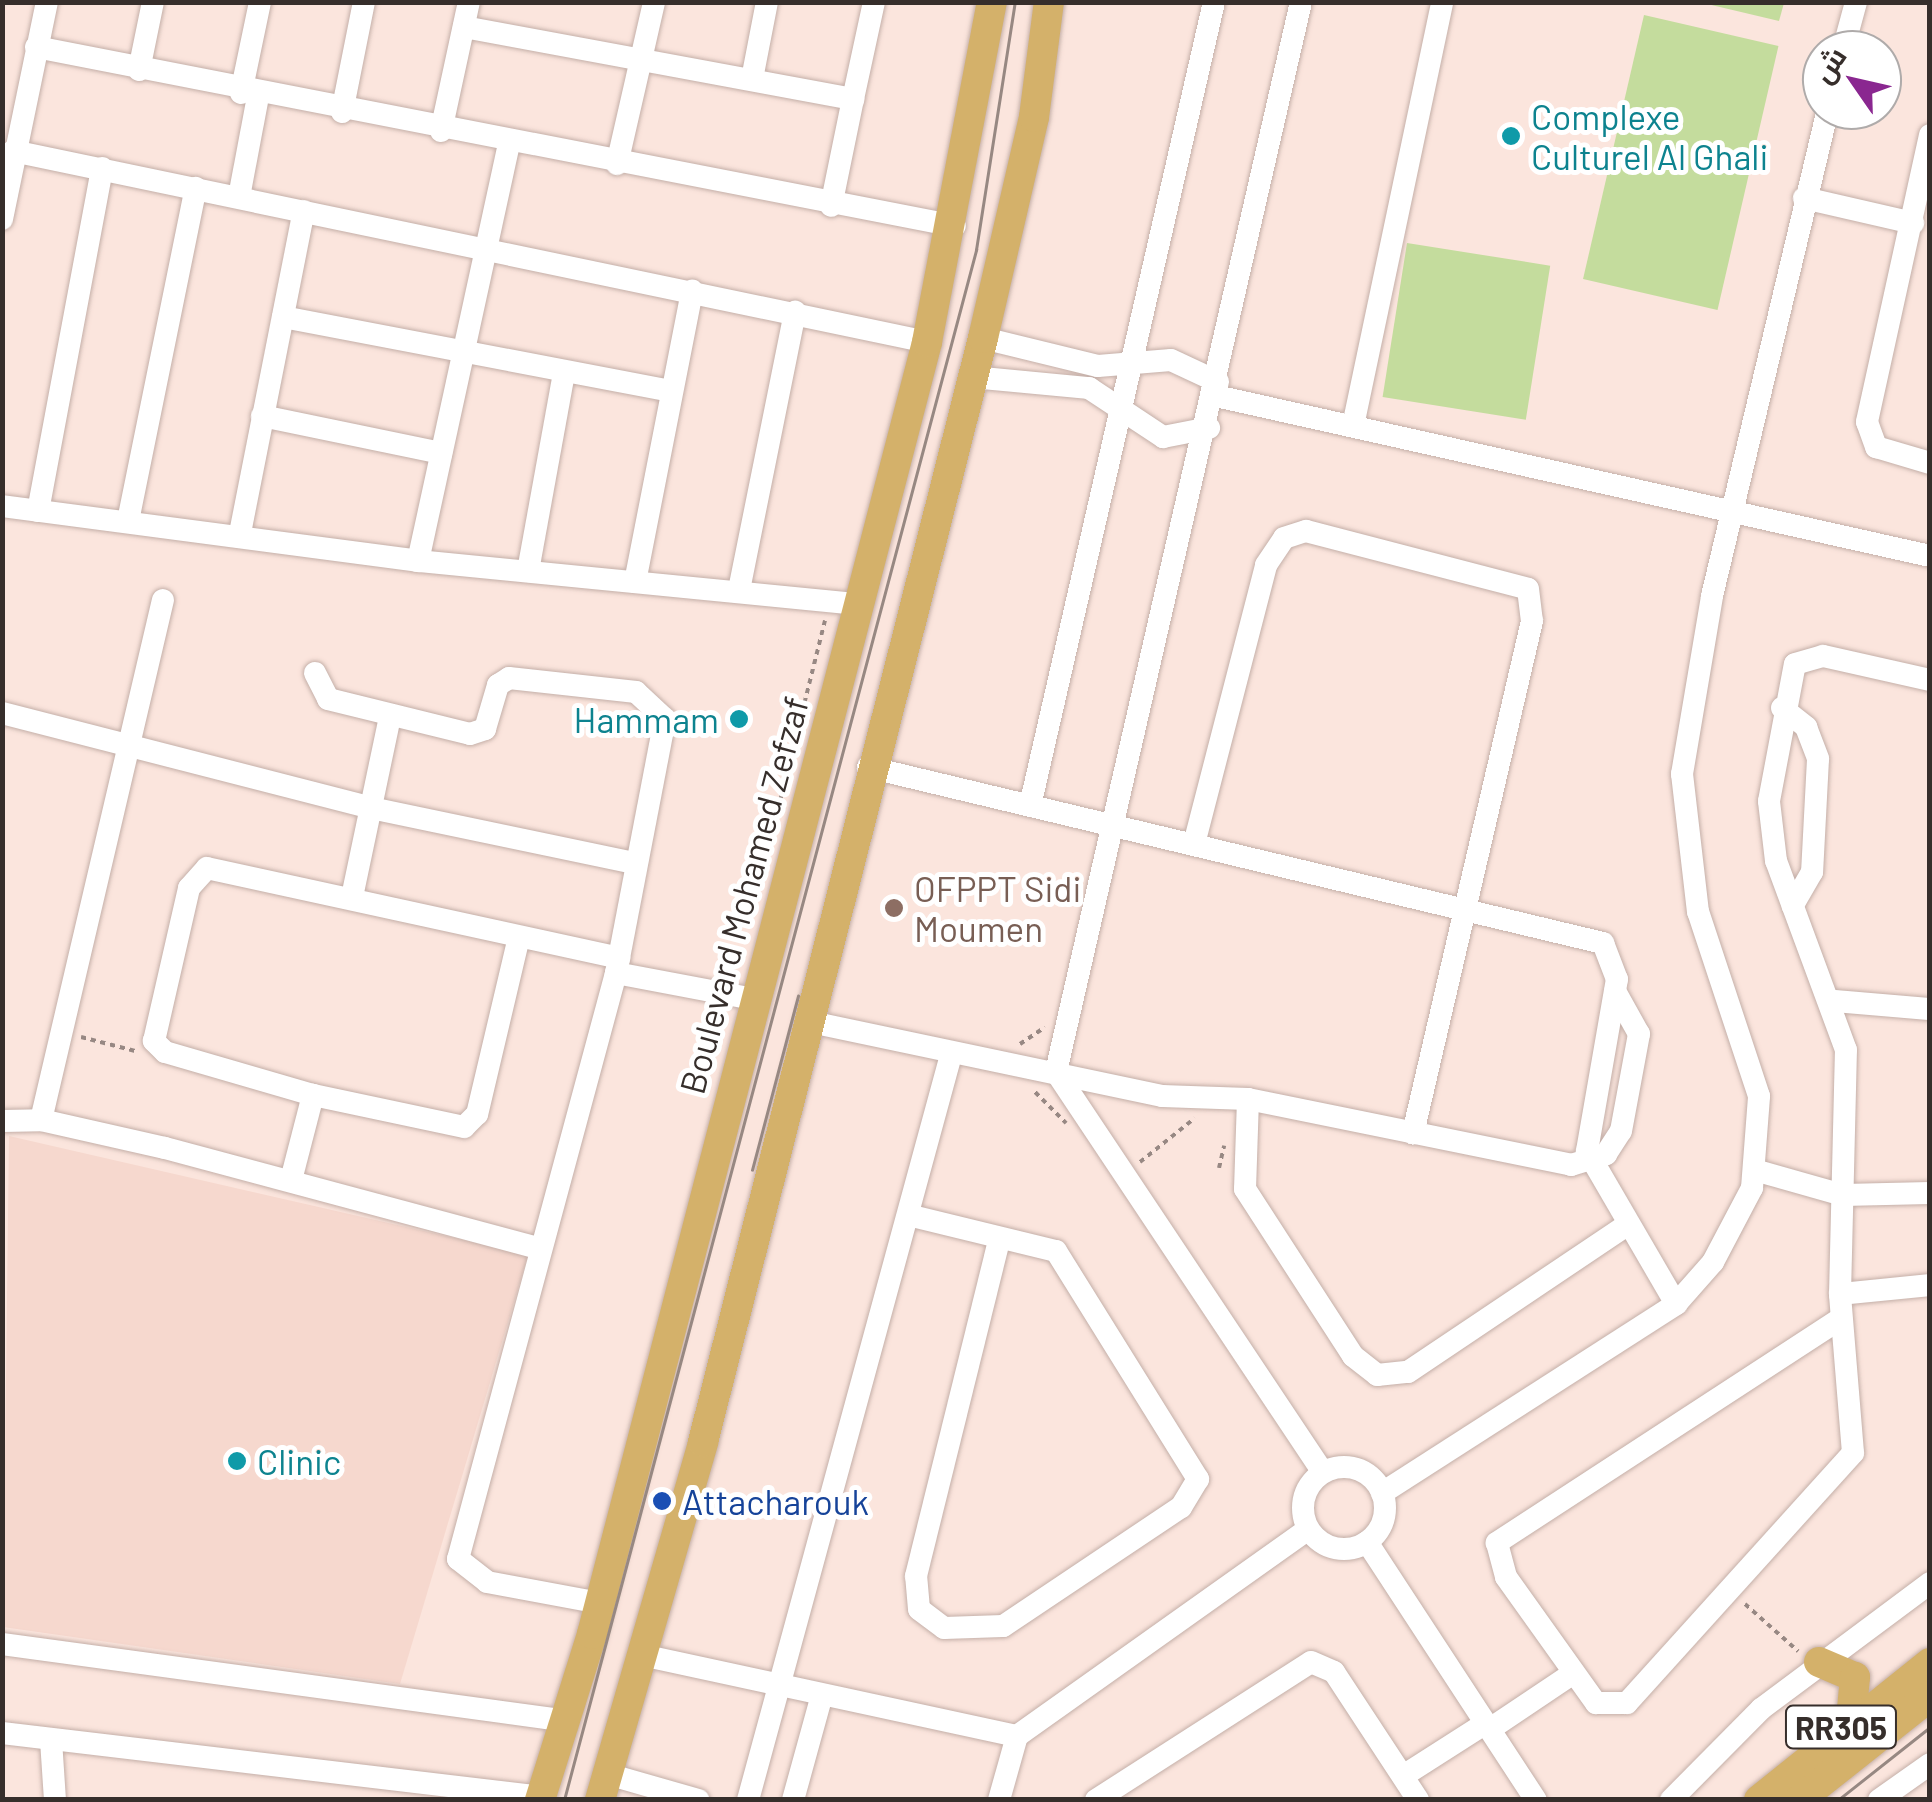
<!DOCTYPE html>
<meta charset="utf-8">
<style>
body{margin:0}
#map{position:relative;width:1932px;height:1802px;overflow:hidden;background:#fbe5dd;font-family:Barlow,Cairo,sans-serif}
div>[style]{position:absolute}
.built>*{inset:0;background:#f6d8ce}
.green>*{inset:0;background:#c4dc9d;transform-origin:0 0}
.path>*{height:4px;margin-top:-2px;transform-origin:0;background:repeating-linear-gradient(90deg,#978883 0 5px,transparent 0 10px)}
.roads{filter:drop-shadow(0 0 2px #c4afa8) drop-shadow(0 0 2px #c4afa8)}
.minor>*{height:22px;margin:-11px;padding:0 11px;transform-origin:11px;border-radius:11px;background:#fff}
.minor>.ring{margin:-11px;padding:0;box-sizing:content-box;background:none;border:22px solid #fff;border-radius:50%}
.major>*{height:30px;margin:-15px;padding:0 15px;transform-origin:15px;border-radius:15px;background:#d4b16a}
.tram>*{height:2.5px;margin:-1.25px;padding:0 1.25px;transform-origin:1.25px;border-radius:1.25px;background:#978882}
.dots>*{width:28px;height:28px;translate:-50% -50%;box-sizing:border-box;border:5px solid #fff;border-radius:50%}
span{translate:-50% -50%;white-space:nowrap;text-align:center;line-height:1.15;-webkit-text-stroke:10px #fff;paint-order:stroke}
.shield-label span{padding:2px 8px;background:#fff;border:2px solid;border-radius:8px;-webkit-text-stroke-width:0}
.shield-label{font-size:32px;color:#362e2b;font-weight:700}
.culture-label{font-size:35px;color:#0d838f}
.left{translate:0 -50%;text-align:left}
.right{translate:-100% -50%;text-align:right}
.education-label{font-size:35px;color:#785e54}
.street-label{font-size:35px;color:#362e2b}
.transit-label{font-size:35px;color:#164399}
.frame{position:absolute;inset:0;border:5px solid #362e2b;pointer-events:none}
.north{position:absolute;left:1802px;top:30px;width:100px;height:100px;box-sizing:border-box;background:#fff;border:2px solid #afabaa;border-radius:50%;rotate:304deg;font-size:28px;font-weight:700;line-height:40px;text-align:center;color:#362e2b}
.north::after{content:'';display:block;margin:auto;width:35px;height:45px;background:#8a2790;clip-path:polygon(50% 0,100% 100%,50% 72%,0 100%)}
</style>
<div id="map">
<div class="built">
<div style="clip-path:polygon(9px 1136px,528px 1255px,400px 1684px,3px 1627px)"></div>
</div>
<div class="green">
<div style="clip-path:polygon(1703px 3px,1784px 2px,1784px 3px,1779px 21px)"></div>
<div style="left:1644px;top:15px;width:138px;height:271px;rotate:13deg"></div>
<div style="left:1407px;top:243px;width:145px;height:156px;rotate:9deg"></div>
</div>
<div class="path">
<div style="left:773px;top:829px;width:215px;rotate:-76deg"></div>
<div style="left:81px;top:1037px;width:56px;rotate:14.5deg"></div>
<div style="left:1020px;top:1044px;width:30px;rotate:-34deg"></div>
<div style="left:1035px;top:1092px;width:44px;rotate:45deg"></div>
<div style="left:1140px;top:1162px;width:70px;rotate:-38.7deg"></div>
<div style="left:1219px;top:1168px;width:23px;rotate:-77deg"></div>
<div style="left:1745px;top:1604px;width:71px;rotate:41.6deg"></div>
</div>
<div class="roads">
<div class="minor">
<div style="left:1301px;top:2px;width:1098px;rotate:102.9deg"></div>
<div style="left:1056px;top:1072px;width:481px;rotate:56.3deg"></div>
<div style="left:464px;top:27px;width:396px;rotate:10.5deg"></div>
<div style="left:853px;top:99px;width:109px;rotate:101.6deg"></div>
<div style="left:36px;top:47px;width:936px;rotate:11.02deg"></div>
<div style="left:1843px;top:50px;width:50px;rotate:-74.8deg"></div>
<div style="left:139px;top:70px;width:69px;rotate:-78.4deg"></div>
<div style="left:752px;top:79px;width:78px;rotate:-79deg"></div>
<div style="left:241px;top:93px;width:93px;rotate:-78.2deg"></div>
<div style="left:853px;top:99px;width:99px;rotate:-77.8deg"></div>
<div style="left:342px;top:112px;width:112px;rotate:-78.7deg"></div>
<div style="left:441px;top:131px;width:132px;rotate:-77.8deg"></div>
<div style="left:1930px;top:135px;width:294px;rotate:102.4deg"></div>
<div style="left:1867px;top:422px;width:27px;rotate:70deg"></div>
<div style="left:1876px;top:447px;width:56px;rotate:16.5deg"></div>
<div style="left:13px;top:151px;width:934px;rotate:11.8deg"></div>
<div style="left:617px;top:164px;width:166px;rotate:-77.1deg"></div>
<div style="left:239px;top:197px;width:103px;rotate:-79.3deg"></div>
<div style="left:1804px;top:198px;width:112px;rotate:12.9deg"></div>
<div style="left:2px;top:219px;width:222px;rotate:-78.3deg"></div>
<div style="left:283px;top:317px;width:395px;rotate:10.8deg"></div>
<div style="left:983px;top:338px;width:118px;rotate:13.7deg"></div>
<div style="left:1098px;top:366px;width:73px;rotate:-4.7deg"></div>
<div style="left:1171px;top:360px;width:52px;rotate:25.1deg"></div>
<div style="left:972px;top:377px;width:118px;rotate:5.4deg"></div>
<div style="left:1089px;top:388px;width:89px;rotate:33.5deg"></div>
<div style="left:1163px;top:437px;width:47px;rotate:-11.1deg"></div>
<div style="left:1216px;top:396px;width:732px;rotate:12.63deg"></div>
<div style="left:262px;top:416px;width:183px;rotate:11.7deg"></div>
<div style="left:1354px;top:421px;width:428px;rotate:-78.1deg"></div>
<div style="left:2px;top:506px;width:420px;rotate:7.5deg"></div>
<div style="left:418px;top:561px;width:441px;rotate:5.6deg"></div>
<div style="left:38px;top:511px;width:349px;rotate:-79.4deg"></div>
<div style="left:128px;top:521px;width:340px;rotate:-78.5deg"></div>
<div style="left:240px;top:533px;width:328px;rotate:-78.8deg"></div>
<div style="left:418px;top:561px;width:427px;rotate:-77.7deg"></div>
<div style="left:528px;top:571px;width:202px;rotate:-79.7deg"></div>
<div style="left:635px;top:582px;width:297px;rotate:-78.9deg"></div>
<div style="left:739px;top:590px;width:284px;rotate:-78.6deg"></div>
<div style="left:315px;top:673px;width:29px;rotate:63deg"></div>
<div style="left:328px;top:699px;width:146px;rotate:13.8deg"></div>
<div style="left:470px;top:734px;width:16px;rotate:-18deg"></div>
<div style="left:485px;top:729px;width:46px;rotate:-73.5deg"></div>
<div style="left:498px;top:685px;width:13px;rotate:-32deg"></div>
<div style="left:509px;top:678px;width:128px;rotate:6.3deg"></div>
<div style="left:636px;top:692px;width:40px;rotate:43deg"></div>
<div style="left:665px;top:719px;width:259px;rotate:100.9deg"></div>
<div style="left:616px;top:973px;width:607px;rotate:105.09deg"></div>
<div style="left:458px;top:1559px;width:37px;rotate:38deg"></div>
<div style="left:487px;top:1582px;width:115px;rotate:10.5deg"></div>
<div style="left:1782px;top:708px;width:31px;rotate:38deg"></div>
<div style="left:1806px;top:727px;width:34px;rotate:69deg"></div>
<div style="left:1818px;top:759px;width:113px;rotate:93deg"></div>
<div style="left:1812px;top:872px;width:39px;rotate:120deg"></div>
<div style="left:2px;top:713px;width:381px;rotate:14.4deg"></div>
<div style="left:371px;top:808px;width:270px;rotate:11.8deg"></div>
<div style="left:868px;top:767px;width:756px;rotate:13.47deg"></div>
<div style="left:1603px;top:943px;width:39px;rotate:69deg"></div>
<div style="left:1617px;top:979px;width:175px;rotate:99.9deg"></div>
<div style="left:1587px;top:1151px;width:177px;rotate:59.8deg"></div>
<div style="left:1030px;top:806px;width:825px;rotate:-77.11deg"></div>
<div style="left:1194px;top:844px;width:288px;rotate:-75.5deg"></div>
<div style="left:1266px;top:565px;width:32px;rotate:-56deg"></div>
<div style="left:1284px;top:538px;width:23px;rotate:-18deg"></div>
<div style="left:1306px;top:531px;width:229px;rotate:14.6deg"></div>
<div style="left:1528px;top:589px;width:32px;rotate:83deg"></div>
<div style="left:1532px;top:621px;width:526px;rotate:103.08deg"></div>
<div style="left:352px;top:897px;width:184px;rotate:-78.1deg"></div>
<div style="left:519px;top:937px;width:182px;rotate:103.3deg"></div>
<div style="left:477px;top:1114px;width:18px;rotate:135deg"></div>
<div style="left:464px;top:1127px;width:154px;rotate:-168deg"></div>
<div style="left:313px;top:1095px;width:154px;rotate:-163.8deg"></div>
<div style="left:165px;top:1052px;width:16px;rotate:-135deg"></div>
<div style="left:154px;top:1041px;width:157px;rotate:-77.1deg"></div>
<div style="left:189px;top:888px;width:27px;rotate:-48deg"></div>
<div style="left:207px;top:868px;width:422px;rotate:12.3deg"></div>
<div style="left:616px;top:973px;width:139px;rotate:10.7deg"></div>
<div style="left:1834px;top:1001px;width:96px;rotate:4.8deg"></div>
<div style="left:806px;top:1021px;width:364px;rotate:11.9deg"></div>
<div style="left:1162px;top:1096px;width:86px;rotate:2deg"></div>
<div style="left:1248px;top:1099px;width:330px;rotate:11.5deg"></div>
<div style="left:1571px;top:1165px;width:37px;rotate:-17deg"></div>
<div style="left:1606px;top:1154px;width:27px;rotate:-57deg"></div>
<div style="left:1621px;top:1131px;width:99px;rotate:-79.5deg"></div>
<div style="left:1639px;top:1034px;width:49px;rotate:-119.2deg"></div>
<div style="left:1248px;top:1099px;width:90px;rotate:91.9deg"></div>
<div style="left:1245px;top:1189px;width:199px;rotate:57.1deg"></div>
<div style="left:1353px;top:1356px;width:31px;rotate:38deg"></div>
<div style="left:1377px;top:1375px;width:31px;rotate:-6deg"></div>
<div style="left:1408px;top:1372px;width:264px;rotate:-33.9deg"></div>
<div style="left:41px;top:1120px;width:534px;rotate:-76.8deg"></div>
<div style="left:2px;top:1121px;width:39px;rotate:-1deg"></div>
<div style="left:41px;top:1120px;width:127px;rotate:12.7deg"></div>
<div style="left:165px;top:1148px;width:389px;rotate:15deg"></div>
<div style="left:1758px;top:1171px;width:88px;rotate:15.8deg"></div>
<div style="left:1843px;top:1195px;width:87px;rotate:-1.3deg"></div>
<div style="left:291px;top:1180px;width:88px;rotate:-75.5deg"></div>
<div style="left:912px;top:1216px;width:148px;rotate:13.7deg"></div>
<div style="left:1056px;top:1251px;width:269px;rotate:58.1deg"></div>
<div style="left:1198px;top:1479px;width:33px;rotate:121deg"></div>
<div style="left:1181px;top:1507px;width:214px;rotate:146.2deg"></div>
<div style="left:1003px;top:1626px;width:59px;rotate:178.1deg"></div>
<div style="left:944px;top:1628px;width:31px;rotate:-143deg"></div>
<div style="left:919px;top:1609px;width:33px;rotate:-95deg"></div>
<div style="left:916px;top:1576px;width:346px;rotate:-76.1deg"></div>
<div style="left:1840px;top:1294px;width:90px;rotate:-5.7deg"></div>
<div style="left:1840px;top:1319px;width:410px;rotate:146.9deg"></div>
<div style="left:1497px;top:1543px;width:35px;rotate:75deg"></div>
<div style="left:1506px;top:1577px;width:155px;rotate:54.5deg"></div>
<div style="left:1596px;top:1703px;width:31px"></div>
<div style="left:1627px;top:1703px;width:337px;rotate:-47.9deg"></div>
<div style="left:1853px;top:1453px;width:160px;rotate:-94.7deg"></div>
<div style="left:1840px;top:1294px;width:244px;rotate:-88.6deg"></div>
<div style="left:1846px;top:1050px;width:202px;rotate:-110.3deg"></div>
<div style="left:1776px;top:861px;width:60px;rotate:-96.7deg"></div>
<div style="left:1769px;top:801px;width:139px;rotate:-79.3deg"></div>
<div style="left:1795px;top:664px;width:29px;rotate:-16deg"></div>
<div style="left:1823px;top:656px;width:110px;rotate:12.6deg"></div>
<div class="ring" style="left:1303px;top:1467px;width:60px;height:60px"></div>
<div style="left:1382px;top:1493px;width:350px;rotate:-32.7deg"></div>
<div style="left:1676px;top:1304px;width:56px;rotate:-48.6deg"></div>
<div style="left:1713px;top:1262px;width:84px;rotate:-62.2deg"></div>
<div style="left:1752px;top:1188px;width:92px;rotate:-85.6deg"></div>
<div style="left:1759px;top:1096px;width:194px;rotate:-108.3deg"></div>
<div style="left:1698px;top:912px;width:139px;rotate:-96.6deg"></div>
<div style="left:1682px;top:774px;width:181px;rotate:-80.4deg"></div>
<div style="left:1712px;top:596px;width:500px;rotate:-76.6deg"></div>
<div style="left:1367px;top:1542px;width:308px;rotate:56.8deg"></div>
<div style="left:2px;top:1644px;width:571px;rotate:7.75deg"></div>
<div style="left:642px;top:1655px;width:384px;rotate:12.2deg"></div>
<div style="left:1017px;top:1736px;width:357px;rotate:-35.4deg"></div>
<div style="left:1490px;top:1729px;width:99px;rotate:-33.9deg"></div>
<div style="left:2px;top:1733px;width:544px;rotate:6.76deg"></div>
<div style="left:51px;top:1740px;width:60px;rotate:86.2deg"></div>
<div style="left:611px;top:1775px;width:91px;rotate:16deg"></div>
<div style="left:1403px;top:1776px;width:98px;rotate:-32.6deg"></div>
<div style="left:748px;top:1800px;width:772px;rotate:-74.76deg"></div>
<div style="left:793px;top:1800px;width:106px;rotate:-74.6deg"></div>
<div style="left:999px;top:1800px;width:66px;rotate:-74.3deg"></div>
<div style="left:1096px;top:1800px;width:255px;rotate:-32.7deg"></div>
<div style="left:1311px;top:1662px;width:25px;rotate:23deg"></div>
<div style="left:1334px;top:1672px;width:153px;rotate:56.7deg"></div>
<div style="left:1671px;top:1800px;width:128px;rotate:-45.3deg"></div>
<div style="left:1761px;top:1709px;width:211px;rotate:-36.7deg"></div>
<div style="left:1879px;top:1800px;width:62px;rotate:-35.2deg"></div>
</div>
<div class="major">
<div style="left:1819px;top:1662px;width:39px;rotate:23deg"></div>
<div style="left:1855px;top:1677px;width:42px;rotate:95.4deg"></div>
<div style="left:540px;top:1800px;width:174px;rotate:-72.6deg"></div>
<div style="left:592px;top:1634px;width:1335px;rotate:-75.46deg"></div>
<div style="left:927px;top:342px;width:346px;rotate:-79.2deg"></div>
<div style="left:600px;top:1800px;width:373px;rotate:-73.9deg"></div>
<div style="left:703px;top:1442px;width:1139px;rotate:-75.77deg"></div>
<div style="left:983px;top:338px;width:227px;rotate:-77deg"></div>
<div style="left:1034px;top:117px;width:116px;rotate:-82.6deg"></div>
<div style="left:1759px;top:1800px;width:219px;rotate:-38.7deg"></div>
<div style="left:1799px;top:1800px;width:167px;rotate:-38.4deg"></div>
</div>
</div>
<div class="tram">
<div style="left:752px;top:1170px;width:180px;rotate:-75.2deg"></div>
<div style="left:564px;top:1800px;width:1604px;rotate:-75.11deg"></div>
<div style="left:976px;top:250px;width:251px;rotate:-81.1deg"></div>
<div style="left:1838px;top:1800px;width:117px;rotate:-38.4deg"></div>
</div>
<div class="dots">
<div style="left:1511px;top:136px;background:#0f9aa8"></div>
<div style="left:739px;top:719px;background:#0f9aa8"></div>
<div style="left:894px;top:908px;background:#8d6e63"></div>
<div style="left:237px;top:1461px;background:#0f9aa8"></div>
<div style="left:662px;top:1501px;background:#1a4fb4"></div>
</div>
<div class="shield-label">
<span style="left:1841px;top:1727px">RR305</span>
</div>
<div class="culture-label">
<span class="left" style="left:1531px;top:136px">Complexe<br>Culturel Al Ghali</span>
<span class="right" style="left:719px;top:719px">Hammam</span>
<span class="left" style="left:257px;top:1461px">Clinic</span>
</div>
<div class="education-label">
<span class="left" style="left:914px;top:908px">OFPPT Sidi<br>Moumen</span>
</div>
<div class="street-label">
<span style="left:743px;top:895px;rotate:-75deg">Boulevard Mohamed Zefzaf</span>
</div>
<div class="transit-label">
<span class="left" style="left:682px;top:1501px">Attacharouk</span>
</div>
<div class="frame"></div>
<div class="north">ش</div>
</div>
